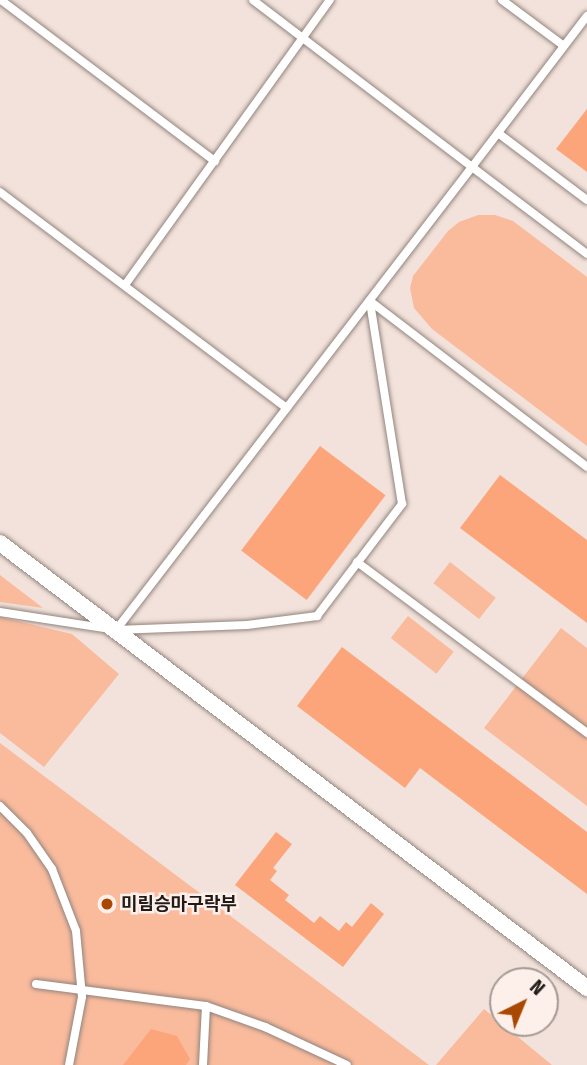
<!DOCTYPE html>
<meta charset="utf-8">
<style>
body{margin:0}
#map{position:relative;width:587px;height:1065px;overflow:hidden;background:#f2e2db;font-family:"Fira Sans Condensed","Noto Sans KR",sans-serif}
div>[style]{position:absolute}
.green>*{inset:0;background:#fabb9d;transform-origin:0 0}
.building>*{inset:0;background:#fca57b;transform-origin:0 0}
.roads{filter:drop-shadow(0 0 2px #92847d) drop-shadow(0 0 2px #92847d)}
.lane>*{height:8px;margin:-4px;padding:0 4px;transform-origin:4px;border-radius:4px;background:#fff}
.street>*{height:16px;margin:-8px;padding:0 8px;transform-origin:8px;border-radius:8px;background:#fff}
.dots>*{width:19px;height:19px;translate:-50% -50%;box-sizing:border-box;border:4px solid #fdf0ea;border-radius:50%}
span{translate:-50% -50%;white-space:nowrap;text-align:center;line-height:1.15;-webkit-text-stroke:5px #fdf0ea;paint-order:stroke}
.poi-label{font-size:18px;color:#201b18;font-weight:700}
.left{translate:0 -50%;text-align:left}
.north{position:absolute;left:489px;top:967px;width:70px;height:70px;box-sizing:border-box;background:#fdf0ea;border:2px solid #a59b96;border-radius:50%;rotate:43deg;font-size:19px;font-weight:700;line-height:28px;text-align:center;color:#201b18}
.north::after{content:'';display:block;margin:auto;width:24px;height:32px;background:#a94803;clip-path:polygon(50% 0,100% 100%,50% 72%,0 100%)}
</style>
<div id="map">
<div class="green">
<div style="clip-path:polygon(478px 215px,495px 215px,513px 221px,587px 277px,587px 446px,432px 329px,414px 308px,410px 288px,413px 276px,448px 231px,459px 222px)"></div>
<div style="left:450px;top:562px;width:58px;height:27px;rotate:38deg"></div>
<div style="clip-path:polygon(0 575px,43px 608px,0 602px)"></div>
<div style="left:408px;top:616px;width:58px;height:28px;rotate:38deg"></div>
<div style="clip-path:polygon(0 617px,72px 634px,119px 674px,44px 767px,0 733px)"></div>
<div style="clip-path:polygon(561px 628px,587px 648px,587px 806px,484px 728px)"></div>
<div style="clip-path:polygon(0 743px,429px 1065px,0 1065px)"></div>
<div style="clip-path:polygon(484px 1009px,552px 1065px,436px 1065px)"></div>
</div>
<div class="building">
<div style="clip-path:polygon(587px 109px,587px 172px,556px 149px)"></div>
<div style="left:320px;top:446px;width:82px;height:131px;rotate:37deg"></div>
<div style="clip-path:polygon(500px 475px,587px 540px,587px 623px,460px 528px)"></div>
<div style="clip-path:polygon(342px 647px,587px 832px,587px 894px,420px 768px,405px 788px,297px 706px)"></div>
<div style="clip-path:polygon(276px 832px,292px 844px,273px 868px,277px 871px,270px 880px,289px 895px,285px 900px,314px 923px,320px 916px,339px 931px,346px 922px,352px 927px,371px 903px,384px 914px,343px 967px,235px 885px)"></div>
<div style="clip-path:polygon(151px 1029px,177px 1036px,190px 1059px,186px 1065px,123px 1065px)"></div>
</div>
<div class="roads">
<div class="lane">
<div style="left:1px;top:0;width:268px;rotate:37deg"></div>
<div style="left:502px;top:0;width:77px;rotate:36.6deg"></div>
<div style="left:587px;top:16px;width:190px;rotate:127.3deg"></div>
<div style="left:472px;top:167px;width:144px;rotate:37.1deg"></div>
<div style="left:498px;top:133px;width:111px;rotate:37deg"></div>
<div style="left:0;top:192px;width:359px;rotate:37deg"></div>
<div style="left:125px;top:285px;width:351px;rotate:-54.3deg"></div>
<div style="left:370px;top:301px;width:273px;rotate:37.4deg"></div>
<div style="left:357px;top:562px;width:287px;rotate:36.6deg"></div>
<div style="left:0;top:612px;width:117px;rotate:8.8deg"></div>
<div style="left:116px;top:630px;width:131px;rotate:-2.2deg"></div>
<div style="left:247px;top:625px;width:71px;rotate:-7.3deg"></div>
<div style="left:317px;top:616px;width:141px;rotate:-52.8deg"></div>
<div style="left:402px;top:504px;width:206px;rotate:-99deg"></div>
<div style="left:116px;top:630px;width:584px;rotate:-52.44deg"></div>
<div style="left:472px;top:167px;width:275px;rotate:-142.7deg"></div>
<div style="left:0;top:806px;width:38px;rotate:45deg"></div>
<div style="left:27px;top:833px;width:44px;rotate:55.2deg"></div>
<div style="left:52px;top:869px;width:66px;rotate:68.8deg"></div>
<div style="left:76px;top:931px;width:66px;rotate:84.8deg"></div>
<div style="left:82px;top:997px;width:69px;rotate:100.8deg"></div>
<div style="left:36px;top:984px;width:171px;rotate:7.4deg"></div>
<div style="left:203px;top:1065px;width:59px;rotate:-87.1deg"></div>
<div style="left:206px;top:1006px;width:63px;rotate:19.6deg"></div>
<div style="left:265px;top:1027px;width:90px;rotate:24.9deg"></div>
</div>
<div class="street">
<div style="left:0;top:543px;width:737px;rotate:37.17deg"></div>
</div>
</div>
<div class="dots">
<div style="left:107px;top:904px;background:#a94803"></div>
</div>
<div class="poi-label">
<span class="left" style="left:121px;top:904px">미림승마구락부</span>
</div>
<div class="north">N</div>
</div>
